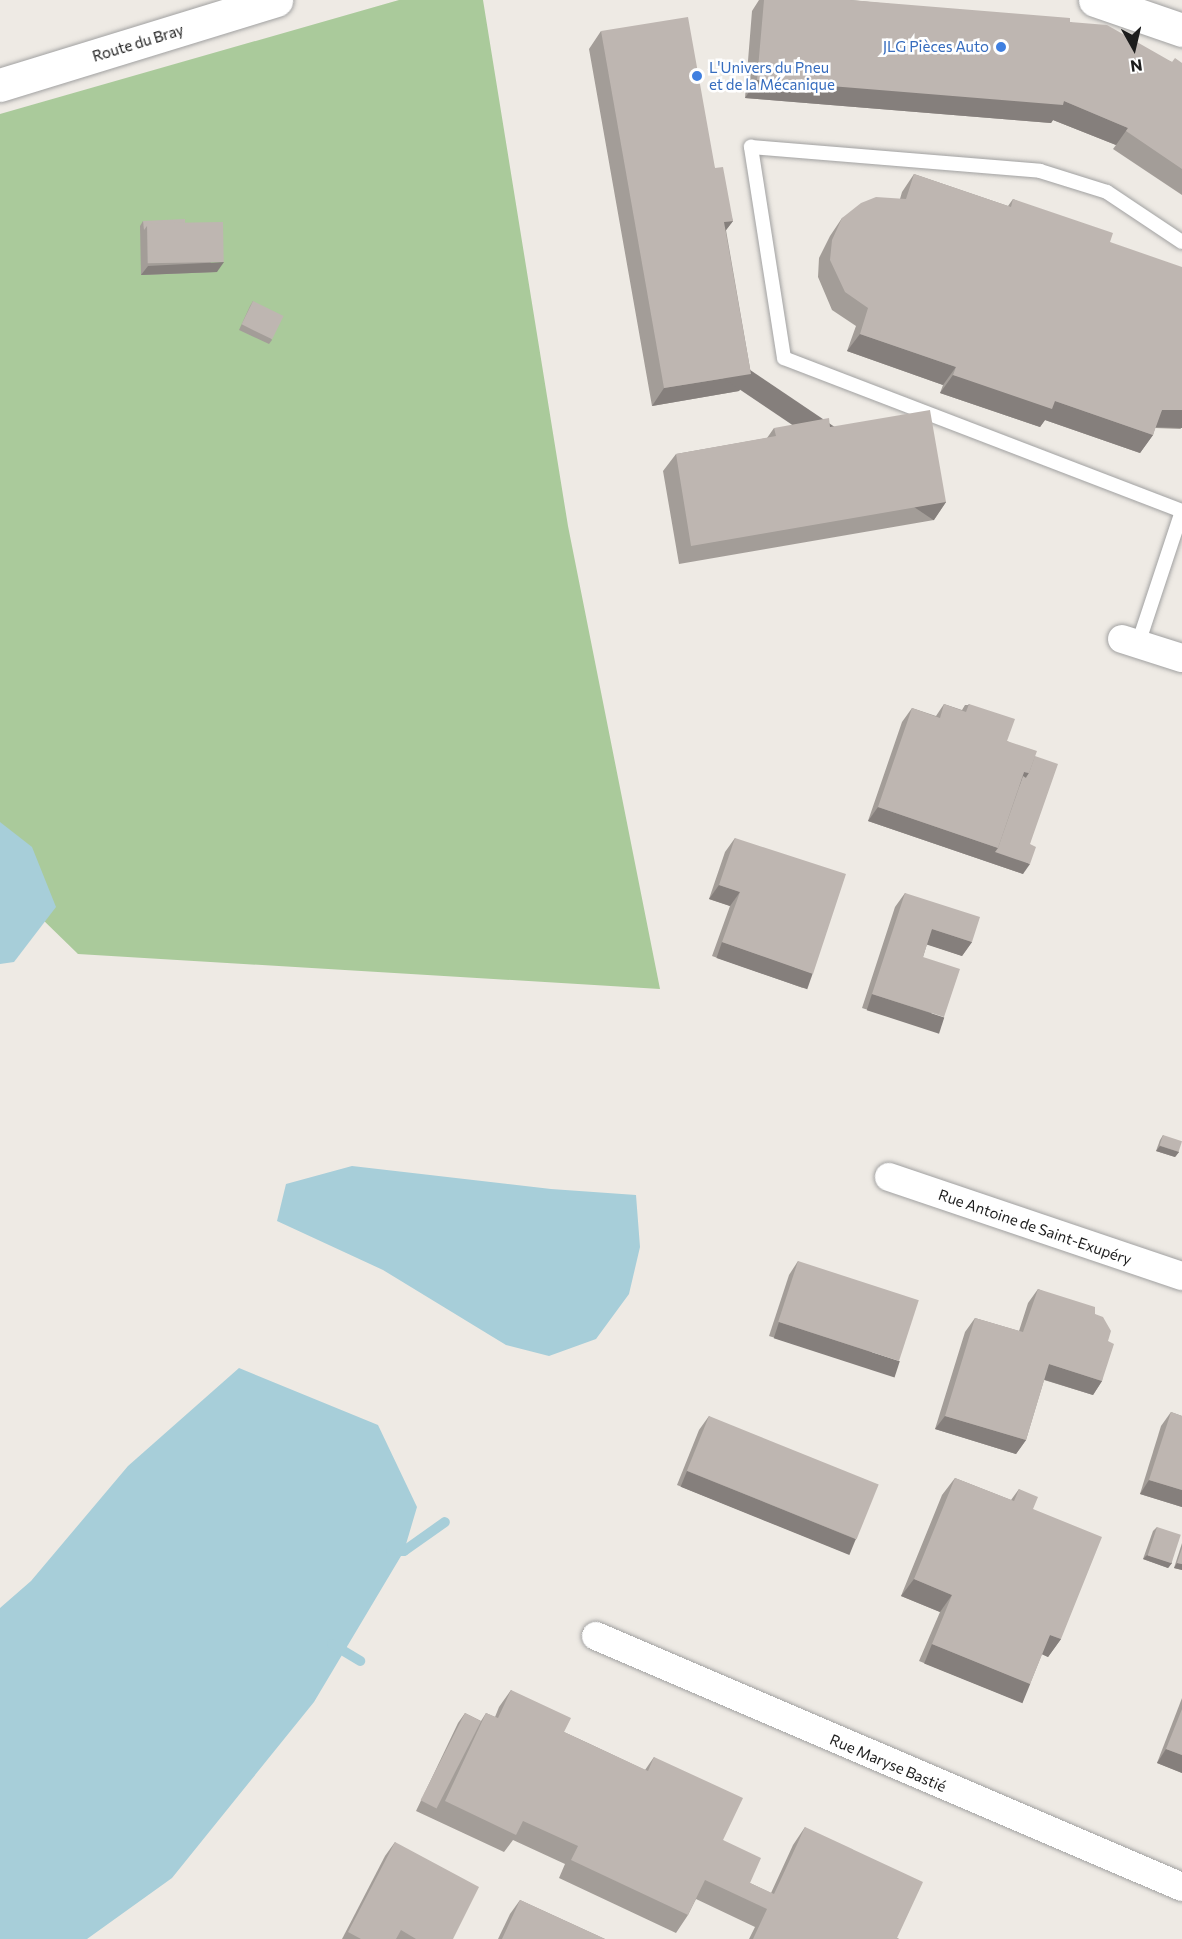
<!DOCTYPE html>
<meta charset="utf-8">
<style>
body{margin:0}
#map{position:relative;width:1182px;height:1939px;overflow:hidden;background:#eeeae4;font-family:Commissioner,sans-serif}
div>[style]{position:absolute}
.forest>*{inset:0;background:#aaca9b}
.water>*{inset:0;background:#a7ced9}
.stream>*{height:10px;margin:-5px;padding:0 5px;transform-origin:5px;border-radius:5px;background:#a7ced9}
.roads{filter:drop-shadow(0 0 2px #a1a1a1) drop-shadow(0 0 2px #a1a1a1)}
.service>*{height:14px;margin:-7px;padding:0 7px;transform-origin:7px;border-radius:7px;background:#fff}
.minor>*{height:28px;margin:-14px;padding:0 14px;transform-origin:14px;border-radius:14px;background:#fff}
.tertiary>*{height:33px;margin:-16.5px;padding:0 16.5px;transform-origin:16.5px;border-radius:16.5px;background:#fff}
.wall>*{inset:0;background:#a39d98}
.shaded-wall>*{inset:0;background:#857f7c;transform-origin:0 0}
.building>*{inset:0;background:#beb6b1;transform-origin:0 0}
.dots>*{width:16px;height:16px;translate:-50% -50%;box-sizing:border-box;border:3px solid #fff;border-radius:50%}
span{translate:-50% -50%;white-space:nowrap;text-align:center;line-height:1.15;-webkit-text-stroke:5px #fff;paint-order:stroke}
.street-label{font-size:15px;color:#1d1d1d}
.shop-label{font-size:15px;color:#366cbe}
.right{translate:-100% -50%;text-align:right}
.left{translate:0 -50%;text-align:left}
.north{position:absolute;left:1104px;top:18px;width:60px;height:60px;-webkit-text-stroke:4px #fff;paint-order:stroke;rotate:172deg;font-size:16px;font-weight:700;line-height:24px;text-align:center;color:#1d1d1d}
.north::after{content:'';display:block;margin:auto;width:21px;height:27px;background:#1d1d1d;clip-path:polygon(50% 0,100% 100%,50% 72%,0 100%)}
</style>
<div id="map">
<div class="forest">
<div style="clip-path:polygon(399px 0,483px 0,568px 526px,660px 989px,78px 954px,0 878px,0 114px)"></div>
</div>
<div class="water">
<div style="clip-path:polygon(0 822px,32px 847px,56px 907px,14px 962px,0 964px)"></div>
<div style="clip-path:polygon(352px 1166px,551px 1189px,636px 1195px,640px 1247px,629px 1294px,596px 1339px,549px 1356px,506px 1345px,383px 1270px,277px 1221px,286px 1184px)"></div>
<div style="clip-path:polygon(239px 1368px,378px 1425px,417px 1507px,404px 1551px,314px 1702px,172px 1878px,87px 1939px,0 1939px,0 1608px,31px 1581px,128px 1466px)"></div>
</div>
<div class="stream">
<div style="left:391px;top:1551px;width:13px"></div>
<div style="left:404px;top:1551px;width:50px;rotate:-35.3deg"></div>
<div style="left:332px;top:1644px;width:33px;rotate:31deg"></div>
</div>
<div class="roads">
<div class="service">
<div style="left:1138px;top:644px;width:140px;rotate:-71.7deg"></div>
<div style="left:1182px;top:511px;width:426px;rotate:-159deg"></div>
<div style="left:784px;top:358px;width:214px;rotate:-98.9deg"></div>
<div style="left:751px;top:147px;width:290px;rotate:4.7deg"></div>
<div style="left:1040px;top:171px;width:70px;rotate:17.4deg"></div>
<div style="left:1107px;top:192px;width:90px;rotate:33.7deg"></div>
</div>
<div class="minor">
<div style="left:1122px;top:639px;width:63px;rotate:17.6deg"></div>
<div style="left:889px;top:1177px;width:309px;rotate:18.7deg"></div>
<div style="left:596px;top:1636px;width:637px;rotate:23.19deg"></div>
</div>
<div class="tertiary">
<div style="left:1095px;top:0;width:92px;rotate:19deg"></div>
<div style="left:0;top:85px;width:289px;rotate:-17.1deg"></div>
</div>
</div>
<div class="wall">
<div style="clip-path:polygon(759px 0,850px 0,1070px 22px,1172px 62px,1182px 63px,1182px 195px,1113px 149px,1116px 145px,1053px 120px,1051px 123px,745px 98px,752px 11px)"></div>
<div style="clip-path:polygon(601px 31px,715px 168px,733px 221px,726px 230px,751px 374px,739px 391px,652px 406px,589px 49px)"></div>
<div style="clip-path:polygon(914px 174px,1008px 206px,1013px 199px,1110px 242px,1181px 429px,1155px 428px,1153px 435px,1140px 453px,1045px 420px,1040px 427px,940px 393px,943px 385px,847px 351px,856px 326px,832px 310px,818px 277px,819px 258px,830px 236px,842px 218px,900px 199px,902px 192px)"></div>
<div style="clip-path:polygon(143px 221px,185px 224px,217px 272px,141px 275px,140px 226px)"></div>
<div style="clip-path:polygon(253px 301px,272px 340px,269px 344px,239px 330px,250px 306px)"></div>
<div style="clip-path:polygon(830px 427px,946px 502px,934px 520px,679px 564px,663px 471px,676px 454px,767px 438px,774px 428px)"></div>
<div style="clip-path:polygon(944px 704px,962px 710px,965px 705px,968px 705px,969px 704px,1007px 741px,1035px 756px,1030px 844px,1023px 874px,868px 821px,902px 722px,912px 708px,936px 716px)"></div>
<div style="clip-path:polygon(735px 838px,803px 988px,712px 956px,730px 906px,709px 899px,725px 852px)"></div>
<div style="clip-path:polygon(905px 893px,972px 942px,962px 956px,927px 944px,923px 957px,934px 1031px,862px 1008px,895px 907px)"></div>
<div style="clip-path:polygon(1163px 1135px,1179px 1152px,1175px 1157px,1156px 1151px,1160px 1140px)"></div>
<div style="clip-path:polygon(798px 1261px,890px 1375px,769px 1336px,789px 1275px)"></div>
<div style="clip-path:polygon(1038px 1289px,1095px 1314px,1108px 1341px,1102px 1381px,1093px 1395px,1044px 1380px,1026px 1440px,1016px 1454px,935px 1429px,965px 1332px,975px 1318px,1019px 1331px,1028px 1303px)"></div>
<div style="clip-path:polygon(1171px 1412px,1182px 1416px,1182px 1507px,1140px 1494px,1161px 1426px)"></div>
<div style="clip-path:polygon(709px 1416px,856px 1539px,846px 1553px,677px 1485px,699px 1430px)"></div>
<div style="clip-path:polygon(955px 1478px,1011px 1500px,1019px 1489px,1033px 1509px,1061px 1639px,1048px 1657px,1042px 1654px,1030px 1684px,1018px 1701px,919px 1661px,940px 1612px,901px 1596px,942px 1495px)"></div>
<div style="clip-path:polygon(1157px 1527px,1172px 1563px,1168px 1568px,1143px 1559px,1153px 1531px)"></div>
<div style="clip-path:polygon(1182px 1543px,1182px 1570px,1174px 1568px)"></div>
<div style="clip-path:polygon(511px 1690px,564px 1732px,590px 1744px,645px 1770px,654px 1757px,723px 1840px,750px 1883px,771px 1893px,793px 1845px,805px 1827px,897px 1938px,899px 1939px,749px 1939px,755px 1927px,696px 1899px,688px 1915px,676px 1933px,559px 1878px,565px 1864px,513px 1840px,504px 1852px,416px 1811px,458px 1723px,465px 1713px,481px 1721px,486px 1713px,495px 1717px,499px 1707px)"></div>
<div style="clip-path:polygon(1182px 1698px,1182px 1773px,1157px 1763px)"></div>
<div style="clip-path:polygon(395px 1842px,453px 1939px,342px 1939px,385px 1856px)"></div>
<div style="clip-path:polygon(520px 1900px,605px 1939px,498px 1939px,510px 1914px)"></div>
</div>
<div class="shaded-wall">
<div style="clip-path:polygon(757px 80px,1064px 101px,1128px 128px,1116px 145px,1053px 120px,1051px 123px,745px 98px)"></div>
<div style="clip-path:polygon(733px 221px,720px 238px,724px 222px)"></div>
<div style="clip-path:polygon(224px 262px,217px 272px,141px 275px,148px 266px)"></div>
<div style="clip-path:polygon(860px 334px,956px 367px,943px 385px,847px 351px)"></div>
<div style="clip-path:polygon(751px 374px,739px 391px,652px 406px,664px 388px)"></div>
<div style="clip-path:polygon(953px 375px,1055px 401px,1153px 435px,1140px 453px,1045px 420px,1040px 427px,940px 393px)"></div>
<div style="clip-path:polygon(1162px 410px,1182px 410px,1182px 428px,1149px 427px)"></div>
<div style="left:946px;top:502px;width:22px;height:259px;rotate:124deg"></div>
<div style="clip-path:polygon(1024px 772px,1029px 773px,1019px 787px)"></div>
<div style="clip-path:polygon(878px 807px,998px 848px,1030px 864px,1023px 874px,868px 821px)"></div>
<div style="clip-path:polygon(719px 885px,740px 892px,730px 906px,709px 899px)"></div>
<div style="clip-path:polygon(932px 929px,972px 942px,962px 956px,922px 943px)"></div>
<div style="left:722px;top:942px;width:96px;height:17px;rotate:19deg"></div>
<div style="left:872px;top:994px;width:76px;height:17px;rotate:18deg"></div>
<div style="clip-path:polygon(1160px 1146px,1179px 1152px,1175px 1157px,1156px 1151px)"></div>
<div style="left:779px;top:1322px;width:127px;height:17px;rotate:18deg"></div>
<div style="clip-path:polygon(1049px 1364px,1102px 1381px,1093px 1395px,1039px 1378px)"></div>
<div style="clip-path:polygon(945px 1416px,1026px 1440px,1016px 1454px,935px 1429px)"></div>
<div style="left:687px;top:1471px;width:182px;height:17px;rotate:22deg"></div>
<div style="clip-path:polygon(1149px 1480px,1182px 1490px,1182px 1507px,1140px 1494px)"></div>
<div style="clip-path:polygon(1147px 1555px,1172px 1563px,1168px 1568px,1143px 1559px)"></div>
<div style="clip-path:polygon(1177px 1563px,1182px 1564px,1182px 1570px,1174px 1568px)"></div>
<div style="clip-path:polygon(914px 1579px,952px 1595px,940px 1612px,901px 1596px)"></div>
<div style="clip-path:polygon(1050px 1635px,1061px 1639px,1048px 1657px,1037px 1652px)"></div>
<div style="left:932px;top:1644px;width:106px;height:21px;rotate:22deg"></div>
<div style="clip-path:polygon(1166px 1749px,1182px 1755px,1182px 1773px,1157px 1763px)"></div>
</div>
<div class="building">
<div style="clip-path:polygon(764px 0,850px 0,1070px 18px,1070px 22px,1107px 25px,1172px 62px,1175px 58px,1182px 63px,1182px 169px,1126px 131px,1128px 128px,1064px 101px,1063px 105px,757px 80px)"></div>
<div style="clip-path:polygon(688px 17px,715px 168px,723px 167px,733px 221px,724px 222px,751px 374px,664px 388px,601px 31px)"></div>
<div style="clip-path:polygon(914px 174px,1011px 207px,1013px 199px,1113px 233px,1110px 242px,1182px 267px,1182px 410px,1162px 410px,1153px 435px,1055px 401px,1052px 409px,953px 375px,956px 367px,860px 334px,868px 308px,845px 292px,830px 260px,832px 240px,842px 218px,861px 203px,876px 197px,906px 199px)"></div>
<div style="clip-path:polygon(185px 219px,185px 224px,147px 226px,144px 230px,143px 221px)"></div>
<div style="left:223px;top:222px;width:40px;height:76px;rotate:89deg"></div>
<div style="left:253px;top:301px;width:34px;height:26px;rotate:26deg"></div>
<div style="clip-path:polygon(930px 410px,946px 502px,691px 546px,676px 454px,776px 436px,774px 428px,829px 418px,830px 427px)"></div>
<div style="clip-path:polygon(944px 704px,966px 712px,969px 704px,1015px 719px,1007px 741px,1037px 751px,1029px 773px,1024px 772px,998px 848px,878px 807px,912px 708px,940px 718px)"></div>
<div style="clip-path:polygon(1035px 756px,1058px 764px,1030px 844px,1036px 847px,1030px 864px,995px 852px,998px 848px,1023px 776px,1026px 778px,1029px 773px)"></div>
<div style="clip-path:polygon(735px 838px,846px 874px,813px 974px,722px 942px,740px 892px,719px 885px)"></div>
<div style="clip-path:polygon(905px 893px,980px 917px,972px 942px,932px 929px,923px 957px,960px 969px,944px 1017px,872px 994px)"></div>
<div style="left:1163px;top:1135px;width:20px;height:11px;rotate:18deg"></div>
<div style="left:798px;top:1261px;width:127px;height:64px;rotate:18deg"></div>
<div style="clip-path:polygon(1038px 1289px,1095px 1307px,1095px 1314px,1103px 1317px,1111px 1331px,1108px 1341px,1114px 1344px,1102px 1381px,1049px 1364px,1026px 1440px,945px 1416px,975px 1318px,1023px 1332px)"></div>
<div style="clip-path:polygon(1171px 1412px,1182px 1416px,1182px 1490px,1149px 1480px)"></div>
<div style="left:709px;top:1416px;width:183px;height:59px;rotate:22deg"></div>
<div style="clip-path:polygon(955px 1478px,1014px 1501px,1019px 1489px,1038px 1497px,1033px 1509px,1102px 1537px,1061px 1639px,1050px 1635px,1030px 1684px,932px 1644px,952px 1595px,914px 1579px)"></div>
<div style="left:1157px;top:1527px;width:25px;height:30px;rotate:18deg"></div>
<div style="clip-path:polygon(1182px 1548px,1182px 1564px,1177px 1563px)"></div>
<div style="clip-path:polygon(511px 1690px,571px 1718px,564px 1732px,648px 1771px,654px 1757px,743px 1798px,723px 1840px,761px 1858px,750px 1883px,774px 1894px,805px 1827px,923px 1882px,897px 1938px,899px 1939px,753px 1939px,767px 1909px,705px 1880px,688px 1915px,571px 1860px,578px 1846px,523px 1821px,516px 1835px,445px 1801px,486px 1713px,498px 1718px)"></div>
<div style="clip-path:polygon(1182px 1709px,1182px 1755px,1166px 1749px)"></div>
<div style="left:465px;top:1713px;width:18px;height:98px;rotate:27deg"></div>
<div style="clip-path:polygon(395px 1842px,479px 1887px,453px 1939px,416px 1939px,401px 1930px,396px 1939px,361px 1939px,348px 1932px)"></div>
<div style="clip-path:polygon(520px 1900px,605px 1939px,502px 1939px)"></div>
</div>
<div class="dots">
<div style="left:1001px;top:47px;background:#3f7fe0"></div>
<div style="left:697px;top:76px;background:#3f7fe0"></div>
</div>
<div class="street-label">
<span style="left:138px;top:43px;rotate:-17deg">Route du Bray</span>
<span style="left:1035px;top:1227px;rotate:19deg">Rue Antoine de Saint-Exupéry</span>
<span style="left:888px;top:1763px;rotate:23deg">Rue Maryse Bastié</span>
</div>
<div class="shop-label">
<span class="right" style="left:989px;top:47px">JLG Pièces Auto</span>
<span class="left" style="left:709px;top:76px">L'Univers du Pneu<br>et de la Mécanique</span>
</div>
<div class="north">N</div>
</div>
